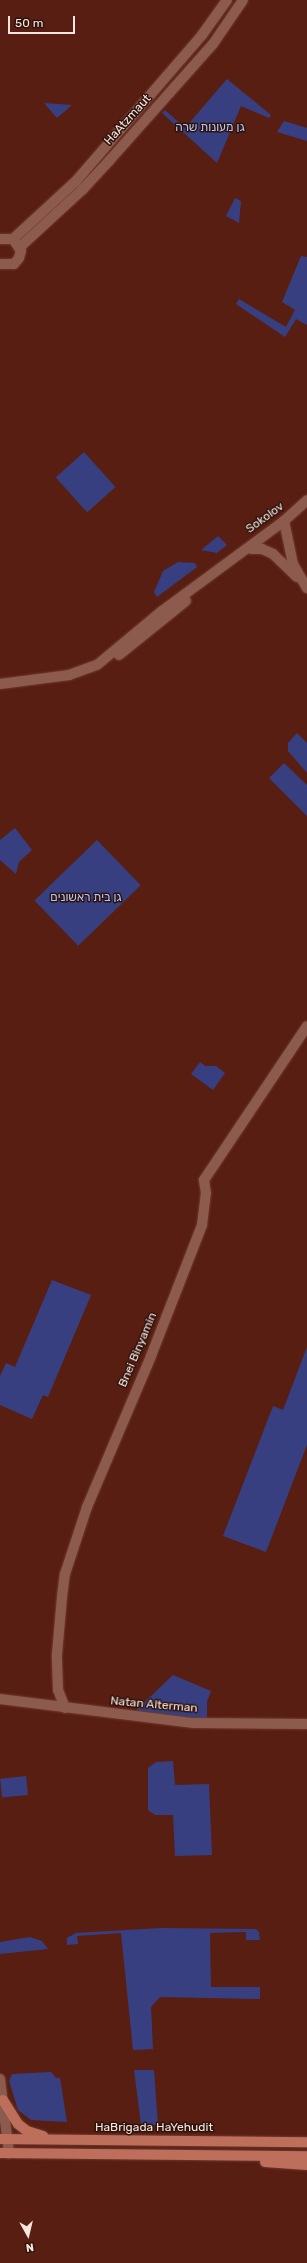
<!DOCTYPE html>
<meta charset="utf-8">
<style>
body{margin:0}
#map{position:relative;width:307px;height:2263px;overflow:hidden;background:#581e11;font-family:Rubik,Heebo,sans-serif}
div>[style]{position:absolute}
.green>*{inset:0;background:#373f81;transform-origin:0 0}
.roads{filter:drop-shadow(0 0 1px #6f3a2e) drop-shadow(0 0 1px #6f3a2e)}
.tertiary>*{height:10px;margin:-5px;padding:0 5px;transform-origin:5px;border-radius:5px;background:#8d5b4e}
.secondary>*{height:10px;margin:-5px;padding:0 5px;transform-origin:5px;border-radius:5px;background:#be6f5b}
span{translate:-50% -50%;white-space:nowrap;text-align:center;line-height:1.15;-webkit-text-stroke:3px #2c130c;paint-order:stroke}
.street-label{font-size:12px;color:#fce5df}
.park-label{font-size:12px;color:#b9c5f8}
.north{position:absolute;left:8px;top:2215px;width:40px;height:40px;-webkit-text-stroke:3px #2c130c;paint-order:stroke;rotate:172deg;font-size:11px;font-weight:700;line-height:16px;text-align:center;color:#fce5df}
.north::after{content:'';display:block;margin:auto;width:14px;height:18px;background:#fce5df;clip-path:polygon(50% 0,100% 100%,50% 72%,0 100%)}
.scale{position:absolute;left:8px;top:16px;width:67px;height:18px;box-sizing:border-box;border:2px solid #fce5df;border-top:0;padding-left:5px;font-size:12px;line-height:14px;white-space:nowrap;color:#fce5df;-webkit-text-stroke:3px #2c130c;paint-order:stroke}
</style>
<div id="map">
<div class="green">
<div style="clip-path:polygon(227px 79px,271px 115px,269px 118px,241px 106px,217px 163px,162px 113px,165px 110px,185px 128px)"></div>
<div style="clip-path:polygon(44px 103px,72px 105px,57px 118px)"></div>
<div style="clip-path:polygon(284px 121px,307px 128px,307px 141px,277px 132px)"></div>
<div style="clip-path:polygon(235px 198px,241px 201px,239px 223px,226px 216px)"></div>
<div style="clip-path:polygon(301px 256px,307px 257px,307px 325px,296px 319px,285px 337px,236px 304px,239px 299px,286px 327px,295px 310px,282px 302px)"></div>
<div style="left:84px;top:452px;width:47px;height:38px;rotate:48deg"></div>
<div style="clip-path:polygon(218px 536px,227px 545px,217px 553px,201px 550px)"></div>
<div style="clip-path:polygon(178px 562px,195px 563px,197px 567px,157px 597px,154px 592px,163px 571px)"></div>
<div style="clip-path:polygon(297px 733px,307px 743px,307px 773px,288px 751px,288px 743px)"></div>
<div style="clip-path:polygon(284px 763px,307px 785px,307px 816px,269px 778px)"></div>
<div style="clip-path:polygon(15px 828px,32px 850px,19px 862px,16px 874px,0 860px,0 840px)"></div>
<div style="left:97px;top:840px;width:63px;height:87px;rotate:46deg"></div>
<div style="clip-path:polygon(200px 1062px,205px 1066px,216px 1066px,225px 1073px,213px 1090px,191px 1074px)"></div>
<div style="clip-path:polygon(52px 1280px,91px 1295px,48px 1397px,43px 1395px,32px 1419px,0 1405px,0 1376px,6px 1363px,15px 1367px)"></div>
<div style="clip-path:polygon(307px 1347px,307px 1445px,266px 1552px,223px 1536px,273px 1406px,283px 1410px)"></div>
<div style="clip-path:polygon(173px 1675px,211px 1691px,207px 1702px,207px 1722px,131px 1715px)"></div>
<div style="clip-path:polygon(173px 1761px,175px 1785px,209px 1784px,212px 1855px,175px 1856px,173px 1815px,155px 1815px,148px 1810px,148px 1768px,156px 1762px)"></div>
<div style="left:26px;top:1776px;width:19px;height:26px;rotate:84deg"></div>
<div style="clip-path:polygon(161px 1928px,256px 1929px,259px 1932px,260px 1940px,246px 1940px,246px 1932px,210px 1933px,211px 1987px,260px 1987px,260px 1999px,160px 1997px,151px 2007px,153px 2049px,133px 2050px,121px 1933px,77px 1936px,78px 1944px,67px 1945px,67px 1938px,76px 1933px)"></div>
<div style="clip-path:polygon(30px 1937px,42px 1941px,48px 1949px,0 1954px,0 1942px)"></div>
<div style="clip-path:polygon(134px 2070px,154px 2070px,158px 2125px,141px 2125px)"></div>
<div style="clip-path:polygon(51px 2072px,56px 2078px,60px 2078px,67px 2122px,31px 2120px,18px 2110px,9px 2081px,12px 2074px)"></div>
</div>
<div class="roads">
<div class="tertiary">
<div style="left:0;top:239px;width:13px"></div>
<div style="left:13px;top:239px;width:14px;rotate:56deg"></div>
<div style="left:21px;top:251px;width:7px;rotate:106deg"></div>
<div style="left:19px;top:258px;width:8px;rotate:130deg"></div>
<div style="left:14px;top:264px;width:14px;rotate:180deg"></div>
<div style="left:13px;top:239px;width:86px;rotate:-42.6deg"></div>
<div style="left:76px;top:181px;width:193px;rotate:-49.2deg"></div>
<div style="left:202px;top:35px;width:43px;rotate:-54.5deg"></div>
<div style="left:20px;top:247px;width:86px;rotate:-42.6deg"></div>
<div style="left:83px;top:189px;width:38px;rotate:-47deg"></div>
<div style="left:109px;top:161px;width:157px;rotate:-48.4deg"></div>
<div style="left:213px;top:44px;width:53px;rotate:-55.7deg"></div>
<div style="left:284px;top:521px;width:44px;rotate:78.2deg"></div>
<div style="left:293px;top:564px;width:28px;rotate:60deg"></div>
<div style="left:251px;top:549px;width:11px"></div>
<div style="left:262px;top:549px;width:12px;rotate:24deg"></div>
<div style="left:273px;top:554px;width:33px;rotate:44deg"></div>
<div style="left:119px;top:655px;width:86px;rotate:-38.9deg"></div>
<div style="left:0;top:684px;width:70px;rotate:-7.4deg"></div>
<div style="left:69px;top:675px;width:30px;rotate:-20deg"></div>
<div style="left:97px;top:665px;width:85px;rotate:-39.7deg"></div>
<div style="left:162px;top:611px;width:152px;rotate:-36.4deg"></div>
<div style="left:284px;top:521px;width:31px;rotate:-42deg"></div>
<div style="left:0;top:1699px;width:195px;rotate:7.1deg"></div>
<div style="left:194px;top:1723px;width:113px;rotate:0.5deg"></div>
<div style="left:65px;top:1708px;width:19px;rotate:-111deg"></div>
<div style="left:58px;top:1690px;width:36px;rotate:-92deg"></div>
<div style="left:57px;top:1654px;width:57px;rotate:-85deg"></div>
<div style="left:62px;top:1597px;width:23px;rotate:-83deg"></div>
<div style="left:65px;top:1574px;width:71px;rotate:-71.8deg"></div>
<div style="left:87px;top:1507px;width:164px;rotate:-67deg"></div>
<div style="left:151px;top:1356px;width:141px;rotate:-68.7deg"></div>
<div style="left:202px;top:1225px;width:32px;rotate:-83deg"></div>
<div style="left:206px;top:1193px;width:13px;rotate:-99deg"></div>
<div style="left:204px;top:1180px;width:185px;rotate:-56.2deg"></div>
<div style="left:0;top:2079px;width:75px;rotate:83.1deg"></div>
</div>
<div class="secondary">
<div style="left:3px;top:2100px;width:28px;rotate:58deg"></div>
<div style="left:18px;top:2124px;width:11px;rotate:38deg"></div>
<div style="left:27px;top:2131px;width:17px;rotate:17deg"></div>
<div style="left:0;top:2139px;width:307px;rotate:0.6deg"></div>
<div style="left:0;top:2153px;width:307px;rotate:0.6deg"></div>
<div style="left:265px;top:2162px;width:42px;rotate:4.1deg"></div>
</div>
</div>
<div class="street-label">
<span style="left:128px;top:120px;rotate:-48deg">HaAtzmaut</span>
<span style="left:265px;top:518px;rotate:-36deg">Sokolov</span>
<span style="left:138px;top:1350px;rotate:-67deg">Bnei Binyamin</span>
<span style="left:154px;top:1705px;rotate:5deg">Natan Alterman</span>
<span style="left:154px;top:2128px">HaBrigada HaYehudit</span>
</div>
<div class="park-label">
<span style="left:210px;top:128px">גן מעונות שרה</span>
<span style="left:86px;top:898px">גן בית ראשונים</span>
</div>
<div class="north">N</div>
<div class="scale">50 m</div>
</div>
